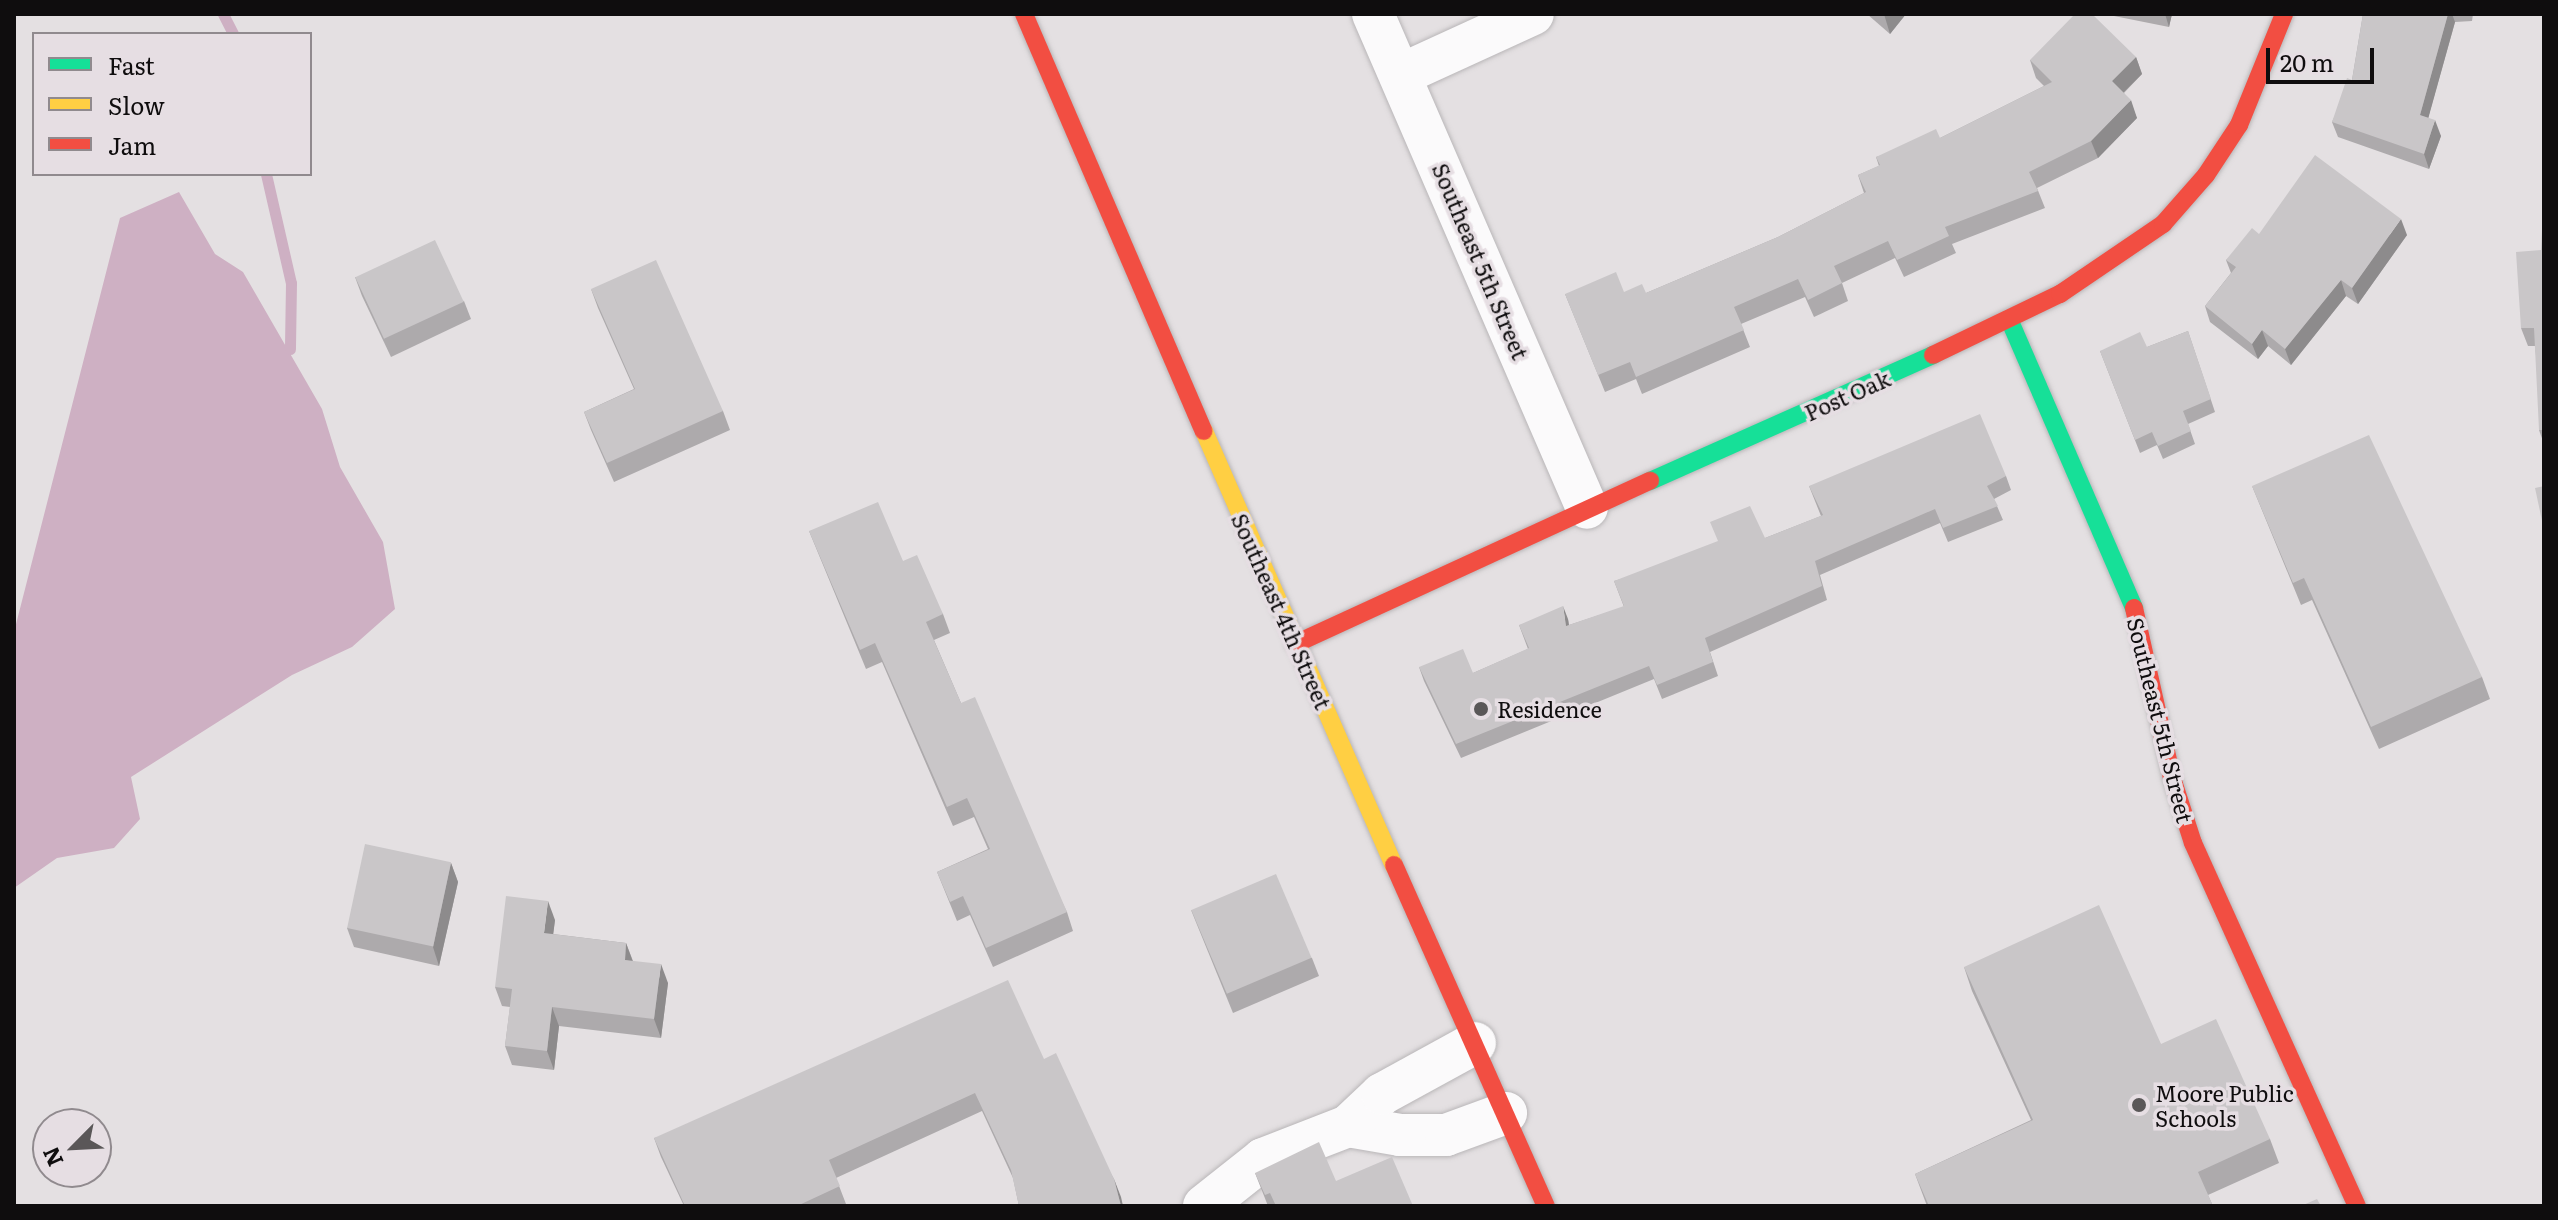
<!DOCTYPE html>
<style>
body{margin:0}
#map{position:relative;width:2558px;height:1220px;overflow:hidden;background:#e4e0e2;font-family:Literata,serif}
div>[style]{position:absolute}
.water>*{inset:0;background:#ceb0c3}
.stream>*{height:11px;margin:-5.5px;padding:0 5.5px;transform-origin:5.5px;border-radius:5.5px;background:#ceb0c3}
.roads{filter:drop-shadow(0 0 2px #b9b6b8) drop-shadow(0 0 2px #b9b6b8)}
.street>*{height:42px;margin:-21px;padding:0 21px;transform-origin:21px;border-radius:21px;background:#fbfafb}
.fast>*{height:18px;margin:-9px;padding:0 9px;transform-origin:9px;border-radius:9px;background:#16e098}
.slow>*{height:18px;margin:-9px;padding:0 9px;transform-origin:9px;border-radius:9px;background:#ffcf43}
.jam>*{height:18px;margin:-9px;padding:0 9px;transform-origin:9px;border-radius:9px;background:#f24e42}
.wall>*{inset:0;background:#adaaac}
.shaded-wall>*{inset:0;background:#8d8b8c}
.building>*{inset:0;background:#c9c6c8;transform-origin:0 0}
.dots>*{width:22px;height:22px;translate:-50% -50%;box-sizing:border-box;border:4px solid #e6dee3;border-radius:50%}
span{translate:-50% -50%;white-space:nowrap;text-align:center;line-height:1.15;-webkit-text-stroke:7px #e6dee3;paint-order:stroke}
.street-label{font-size:22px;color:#0f0d0e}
.poi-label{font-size:22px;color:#0f0d0e}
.left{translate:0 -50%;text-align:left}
.frame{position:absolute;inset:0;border:16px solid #0f0d0e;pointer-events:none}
.legend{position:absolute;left:32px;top:32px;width:280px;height:144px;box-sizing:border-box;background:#e6dee3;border:2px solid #908a8e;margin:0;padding:10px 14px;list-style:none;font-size:24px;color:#0f0d0e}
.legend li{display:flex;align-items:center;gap:16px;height:40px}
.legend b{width:40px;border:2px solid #908a8e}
.north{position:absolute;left:32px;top:1108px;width:80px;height:80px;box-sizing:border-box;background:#e6dee3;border:2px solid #908a8e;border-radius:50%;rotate:246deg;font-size:22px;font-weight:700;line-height:32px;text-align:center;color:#0f0d0e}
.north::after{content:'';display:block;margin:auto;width:28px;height:36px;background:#5a5758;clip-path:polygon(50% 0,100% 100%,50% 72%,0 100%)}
.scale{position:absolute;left:2266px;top:48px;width:108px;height:36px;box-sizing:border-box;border:4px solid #0f0d0e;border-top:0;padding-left:10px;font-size:24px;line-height:28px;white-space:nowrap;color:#0f0d0e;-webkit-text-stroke:6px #e6dee3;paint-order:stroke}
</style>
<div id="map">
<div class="water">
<div style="clip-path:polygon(179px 192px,215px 254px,243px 272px,322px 409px,340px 467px,383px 542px,395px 609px,352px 647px,292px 675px,131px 777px,140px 819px,114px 848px,57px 858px,14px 888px,14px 632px,120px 218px)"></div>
</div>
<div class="stream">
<div style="left:223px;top:14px;width:22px;rotate:63deg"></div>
<div style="left:266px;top:174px;width:112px;rotate:77.1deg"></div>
<div style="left:291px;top:283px;width:66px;rotate:90.9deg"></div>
</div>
<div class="roads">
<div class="street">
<div style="left:1373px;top:14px;width:538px;rotate:66.58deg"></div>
<div style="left:1400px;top:75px;width:146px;rotate:-24.6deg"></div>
<div style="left:1348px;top:1126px;width:53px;rotate:9.8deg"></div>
<div style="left:1400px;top:1135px;width:46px"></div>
<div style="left:1446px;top:1135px;width:64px;rotate:-20.1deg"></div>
<div style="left:1204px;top:1206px;width:75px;rotate:-38.5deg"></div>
<div style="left:1263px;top:1159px;width:91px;rotate:-21.2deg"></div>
<div style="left:1348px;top:1126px;width:47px;rotate:-43.3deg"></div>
<div style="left:1382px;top:1094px;width:106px;rotate:-28.7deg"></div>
</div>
<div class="fast">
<div style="left:2009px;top:319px;width:315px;rotate:66.6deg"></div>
<div style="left:1650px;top:481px;width:310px;rotate:-24deg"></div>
</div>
<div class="slow">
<div style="left:1204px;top:431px;width:474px;rotate:66.4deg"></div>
</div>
<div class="jam">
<div style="left:1024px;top:14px;width:454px;rotate:66.7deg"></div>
<div style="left:1933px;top:355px;width:141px;rotate:-25.7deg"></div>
<div style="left:2060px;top:294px;width:125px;rotate:-34.2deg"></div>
<div style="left:2163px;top:224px;width:65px;rotate:-48.7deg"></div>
<div style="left:2206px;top:175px;width:60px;rotate:-56.6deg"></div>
<div style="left:2239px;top:125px;width:120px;rotate:-67.9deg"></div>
<div style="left:2134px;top:608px;width:174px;rotate:77.4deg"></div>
<div style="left:2172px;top:778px;width:68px;rotate:72.1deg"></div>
<div style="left:2193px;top:843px;width:398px;rotate:65.7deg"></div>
<div style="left:1295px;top:644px;width:391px;rotate:-24.7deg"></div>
<div style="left:1394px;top:865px;width:373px;rotate:66deg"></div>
</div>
</div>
<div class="wall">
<div style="clip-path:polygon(1867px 14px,1906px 14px,1890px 34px)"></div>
<div style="clip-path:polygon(2104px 14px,2172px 14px,2169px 27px)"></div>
<div style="clip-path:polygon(2363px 14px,2473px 14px,2472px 21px,2455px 22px,2428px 118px,2441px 136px,2429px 169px,2338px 137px,2332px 122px,2352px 80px)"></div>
<div style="clip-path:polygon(2136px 57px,2142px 74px,2124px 93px,2137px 118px,2098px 158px,2037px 188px,2045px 208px,1952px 244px,1956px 253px,1904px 277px,1895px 258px,1842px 283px,1848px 301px,1814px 317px,1805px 297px,1741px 324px,1750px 347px,1642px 394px,1636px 379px,1605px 392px,1565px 294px,1624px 292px,1646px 293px,1778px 237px,1864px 193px,1858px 175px,1879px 166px,1876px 157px,1940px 138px,2044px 86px,2036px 78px,2030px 60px)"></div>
<div style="clip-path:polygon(2259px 234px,2407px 235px,2358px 304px,2346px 296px,2291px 365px,2268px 346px,2258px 359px,2210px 322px,2205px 306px,2231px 273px,2226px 260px)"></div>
<div style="clip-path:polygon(2541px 250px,2544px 430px,2535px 346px,2528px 346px,2521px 328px)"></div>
<div style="clip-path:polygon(355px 277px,464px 301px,471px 319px,391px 357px,362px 296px)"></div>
<div style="clip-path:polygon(591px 289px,723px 411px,730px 430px,614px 482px,591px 430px,584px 412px,634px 389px,598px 308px)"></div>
<div style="clip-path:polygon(2188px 331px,2215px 412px,2188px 424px,2195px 444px,2163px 459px,2157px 445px,2140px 453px,2100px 351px,2147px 347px)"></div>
<div style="clip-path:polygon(2539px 430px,2544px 430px,2544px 444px)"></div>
<div style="clip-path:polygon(2006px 476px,2011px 490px,1994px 499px,2003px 520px,1948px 542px,1940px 523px,1820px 575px,1827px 600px,1710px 652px,1718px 676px,1662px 699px,1654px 679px,1461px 758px,1424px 681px,1419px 667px,1473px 673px,1528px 649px,1519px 625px,1568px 619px,1569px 625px,1624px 607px,1614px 581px,1765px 538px,1821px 516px,1809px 486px)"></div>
<div style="clip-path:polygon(2252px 486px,2482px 677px,2490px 699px,2379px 749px,2312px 600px,2301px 605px)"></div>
<div style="clip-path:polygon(809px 531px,903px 561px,943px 614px,950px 633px,934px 640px,961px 703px,1067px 912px,1073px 931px,993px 967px,970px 915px,957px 921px,937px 872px,988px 849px,974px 817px,953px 826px,882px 662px,866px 669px)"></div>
<div style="clip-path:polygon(451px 863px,458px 882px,439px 966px,354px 947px,347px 928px)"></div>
<div style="clip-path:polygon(1191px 910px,1312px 958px,1319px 976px,1233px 1013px)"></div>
<div style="clip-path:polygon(555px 920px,553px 934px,626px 943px,633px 961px,668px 983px,661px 1038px,559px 1026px,554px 1070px,512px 1065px,505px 1046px,510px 1007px,502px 1006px,495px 987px)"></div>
<div style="clip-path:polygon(1964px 967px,2161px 1044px,2270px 1139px,2279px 1163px,2208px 1195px,2213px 1206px,1927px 1206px,1915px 1174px,2031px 1120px,1972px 991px)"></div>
<div style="clip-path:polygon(1044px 1059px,1114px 1179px,1123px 1206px,1019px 1206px,1013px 1178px,982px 1111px,836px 1178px,846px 1204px,843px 1206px,684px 1206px,661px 1157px,654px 1138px)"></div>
<div style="clip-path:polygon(1255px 1173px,1336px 1181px,1413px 1206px,1268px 1206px)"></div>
</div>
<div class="shaded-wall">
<div style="clip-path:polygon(1884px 14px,1906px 14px,1890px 34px)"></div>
<div style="clip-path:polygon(2165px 14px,2172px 14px,2169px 27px)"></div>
<div style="clip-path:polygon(2448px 14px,2452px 14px,2455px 22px,2425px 130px,2420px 115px)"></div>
<div style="clip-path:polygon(2136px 57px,2142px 74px,2118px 98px,2112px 81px)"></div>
<div style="clip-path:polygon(2131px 100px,2137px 118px,2098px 158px,2091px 141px)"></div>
<div style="clip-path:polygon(2435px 120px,2441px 136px,2429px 169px,2424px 154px)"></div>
<div style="clip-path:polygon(2401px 219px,2407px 235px,2358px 304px,2352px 288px)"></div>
<div style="clip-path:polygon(2341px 280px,2346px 296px,2291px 365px,2285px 349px)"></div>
<div style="clip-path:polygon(2262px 330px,2268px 346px,2258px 359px,2252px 344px)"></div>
<div style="clip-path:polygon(1563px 606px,1568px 619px,1571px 640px,1566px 626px)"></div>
<div style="clip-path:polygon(451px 863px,458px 882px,439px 966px,433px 947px)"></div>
<div style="clip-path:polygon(548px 901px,555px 920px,551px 952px,544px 933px)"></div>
<div style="clip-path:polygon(626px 943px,633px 962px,625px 960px)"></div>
<div style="clip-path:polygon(661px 964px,668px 983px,661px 1038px,654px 1019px)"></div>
<div style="clip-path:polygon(552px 1007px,559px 1026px,554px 1070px,547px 1051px)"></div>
<div style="clip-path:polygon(1114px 1179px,1121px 1197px,1123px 1206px,1121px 1206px)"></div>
</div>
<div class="building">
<div style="clip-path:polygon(2075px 14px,2092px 14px,2136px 57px,2112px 81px,2131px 100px,2091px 141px,2029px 172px,2038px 191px,1945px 227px,1949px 236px,1897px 260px,1888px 241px,1834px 266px,1842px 283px,1808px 300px,1798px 279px,1734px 307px,1744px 330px,1636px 377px,1630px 362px,1598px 375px,1565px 294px,1616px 272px,1624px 292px,1642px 284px,1646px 293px,1778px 237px,1866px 192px,1858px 175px,1880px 165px,1876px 157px,1936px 129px,1940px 138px,2052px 82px,2030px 60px)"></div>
<div style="clip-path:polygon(2363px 14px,2448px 14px,2420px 115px,2435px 120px,2424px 154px,2332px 122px,2347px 78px,2352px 80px)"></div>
<div style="clip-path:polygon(2315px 155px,2401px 219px,2352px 288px,2341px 280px,2285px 349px,2262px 330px,2252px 344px,2205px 306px,2236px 267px,2226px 260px,2252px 228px,2259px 234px)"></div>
<div style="clip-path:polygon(2544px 189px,2544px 430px,2539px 430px,2534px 328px,2521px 328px,2516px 252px,2541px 250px)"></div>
<div style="left:435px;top:240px;width:68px;height:88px;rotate:65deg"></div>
<div style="clip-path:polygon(656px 260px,723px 411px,607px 463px,584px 412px,635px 389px,591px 289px)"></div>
<div style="clip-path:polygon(2188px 331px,2211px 399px,2183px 411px,2191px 431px,2158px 446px,2152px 432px,2135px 440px,2100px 351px,2140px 332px,2147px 347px)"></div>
<div style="clip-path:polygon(1980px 414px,2006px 476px,1987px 486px,1998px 506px,1943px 528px,1935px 509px,1815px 561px,1822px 586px,1705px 638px,1713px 662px,1657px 685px,1649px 666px,1456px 744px,1419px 667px,1463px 649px,1473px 673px,1529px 648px,1519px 625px,1563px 606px,1566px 626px,1624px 606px,1614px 581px,1718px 541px,1710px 522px,1750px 506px,1765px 538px,1823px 515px,1809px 486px)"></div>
<div style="clip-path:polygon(2369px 435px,2482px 677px,2371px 727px,2304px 578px,2293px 583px,2252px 486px)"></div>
<div style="clip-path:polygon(2544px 486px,2544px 530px,2535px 488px)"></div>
<div style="clip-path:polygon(878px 502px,903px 561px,917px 555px,943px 614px,926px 622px,961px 703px,975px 697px,1067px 912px,986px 948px,963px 896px,950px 902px,937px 872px,990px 849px,967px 798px,947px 807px,875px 643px,860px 650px,809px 531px)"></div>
<div style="left:365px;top:844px;width:88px;height:86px;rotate:12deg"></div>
<div style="left:1276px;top:874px;width:91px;height:92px;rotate:67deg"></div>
<div style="clip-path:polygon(506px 896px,548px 901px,544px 933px,626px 943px,625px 960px,661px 964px,654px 1019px,552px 1007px,547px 1051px,505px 1046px,512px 989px,495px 987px)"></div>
<div style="clip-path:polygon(2099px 905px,2161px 1044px,2216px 1019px,2270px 1139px,2198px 1172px,2213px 1206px,1929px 1206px,1915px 1174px,2033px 1120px,1964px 967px)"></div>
<div style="clip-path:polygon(1008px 980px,1044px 1059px,1056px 1053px,1114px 1179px,1121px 1206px,1019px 1206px,1011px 1170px,975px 1093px,829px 1160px,840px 1186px,797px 1206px,685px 1206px,654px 1138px)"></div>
<div style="clip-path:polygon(1319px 1142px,1336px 1181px,1392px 1157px,1413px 1206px,1276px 1206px,1270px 1193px,1265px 1195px,1255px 1173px)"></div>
<div style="clip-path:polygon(2317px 1199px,2321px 1206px,2301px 1206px)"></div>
</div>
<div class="dots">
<div style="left:1481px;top:709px;background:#5a5758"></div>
<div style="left:2139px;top:1105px;background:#5a5758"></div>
</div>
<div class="street-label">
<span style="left:1481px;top:261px;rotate:67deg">Southeast 5th Street</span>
<span style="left:1847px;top:395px;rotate:-24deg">Post Oak</span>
<span style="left:1282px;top:611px;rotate:66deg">Southeast 4th Street</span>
<span style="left:2161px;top:720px;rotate:76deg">Southeast 5th Street</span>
</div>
<div class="poi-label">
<span class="left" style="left:1497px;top:709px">Residence</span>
<span class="left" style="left:2155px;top:1105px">Moore Public<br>Schools</span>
</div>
<div class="frame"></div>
<ul class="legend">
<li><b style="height:10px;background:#16e098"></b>Fast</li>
<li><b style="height:10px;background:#ffcf43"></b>Slow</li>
<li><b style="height:10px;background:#f24e42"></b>Jam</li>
</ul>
<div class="north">N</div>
<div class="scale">20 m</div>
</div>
